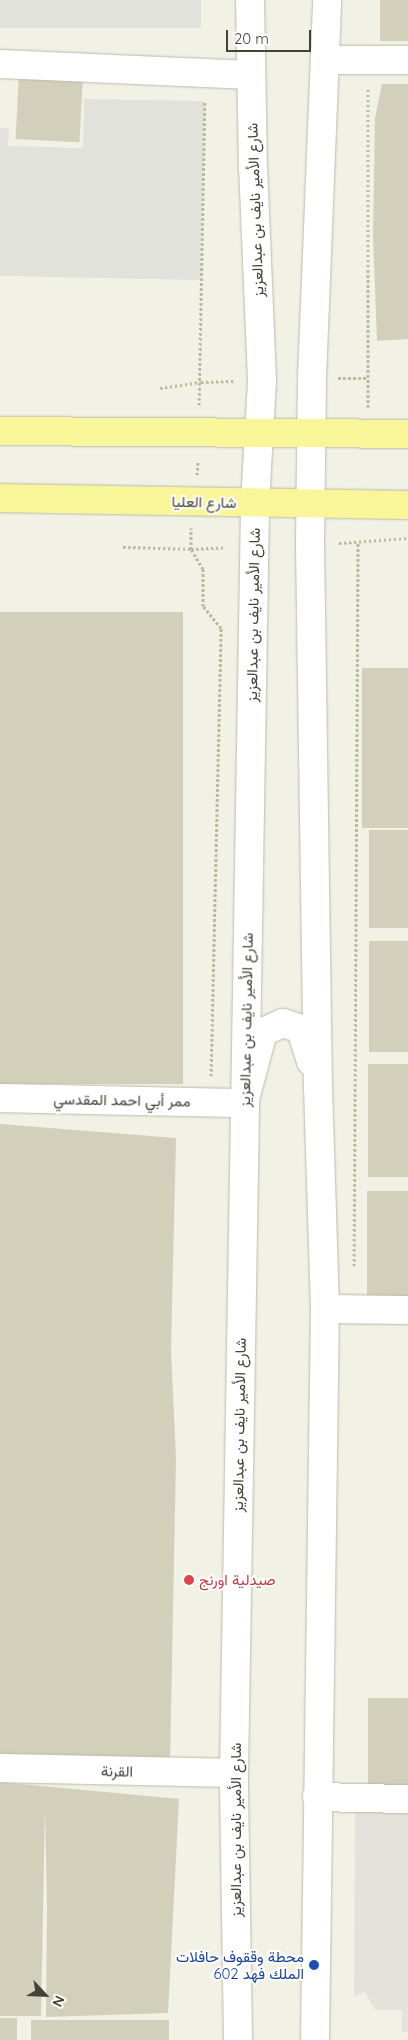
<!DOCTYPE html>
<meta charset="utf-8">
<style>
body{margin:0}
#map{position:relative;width:408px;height:2040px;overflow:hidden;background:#f1f1e5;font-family:Quicksand,Vazirmatn,sans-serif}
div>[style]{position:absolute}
.industrial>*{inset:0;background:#e4e2da}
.parking>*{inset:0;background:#e2e2dd;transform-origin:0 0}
.building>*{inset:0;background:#d2cfbb;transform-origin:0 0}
.path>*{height:3px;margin-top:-1.5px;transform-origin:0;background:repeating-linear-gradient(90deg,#bdba9a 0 2.5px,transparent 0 5px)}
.roads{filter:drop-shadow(0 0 1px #bcbba8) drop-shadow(0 0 1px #bcbba8)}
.minor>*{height:28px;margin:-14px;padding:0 14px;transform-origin:14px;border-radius:14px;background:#fff}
.major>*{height:28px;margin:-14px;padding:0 14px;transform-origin:14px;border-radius:14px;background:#f8f698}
.dots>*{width:14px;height:14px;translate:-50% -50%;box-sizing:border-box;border:2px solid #fff;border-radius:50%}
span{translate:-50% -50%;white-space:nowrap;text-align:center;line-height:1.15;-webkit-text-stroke:4px #fff;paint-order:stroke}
.street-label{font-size:15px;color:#434235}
.health-label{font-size:15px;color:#be3a42}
.left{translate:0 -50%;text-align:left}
.transit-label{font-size:15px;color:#164399}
.right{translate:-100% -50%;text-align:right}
.north{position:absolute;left:20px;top:1970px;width:50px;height:50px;-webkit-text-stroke:4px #fff;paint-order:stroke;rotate:115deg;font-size:14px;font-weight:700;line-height:20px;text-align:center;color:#434235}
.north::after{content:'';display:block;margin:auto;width:18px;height:22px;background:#434235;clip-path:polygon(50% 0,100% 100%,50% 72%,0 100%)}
.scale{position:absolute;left:226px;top:30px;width:85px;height:22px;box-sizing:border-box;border:2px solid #434235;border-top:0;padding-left:6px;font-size:15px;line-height:18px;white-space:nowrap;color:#434235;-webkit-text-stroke:4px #fff;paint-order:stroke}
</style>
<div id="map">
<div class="industrial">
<div style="clip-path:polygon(408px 1808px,408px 2032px,402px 2032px,402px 2010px,375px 2010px,365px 1992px,354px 1997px,355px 1809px)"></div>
</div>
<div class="parking">
<div style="left:0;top:0;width:201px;height:28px"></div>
<div style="clip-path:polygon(84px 99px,204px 101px,200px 280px,0 276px,0 128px,9px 128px,8px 146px,83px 148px)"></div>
</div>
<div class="building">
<div style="left:380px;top:0;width:28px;height:41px"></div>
<div style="left:19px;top:73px;width:64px;height:66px;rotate:3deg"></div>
<div style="clip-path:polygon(382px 84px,408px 84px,408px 339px,377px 341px,373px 237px,375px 118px)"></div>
<div style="left:0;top:612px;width:183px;height:472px"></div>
<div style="left:408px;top:668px;width:160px;height:46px;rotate:90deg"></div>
<div style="left:408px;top:830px;width:98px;height:39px;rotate:90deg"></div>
<div style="left:369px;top:941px;width:39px;height:111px"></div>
<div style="left:368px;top:1064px;width:40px;height:113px"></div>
<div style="clip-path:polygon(0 1124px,176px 1138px,171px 1350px,176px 1458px,170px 1764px,0 1764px)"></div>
<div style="left:367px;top:1191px;width:41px;height:112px"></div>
<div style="left:368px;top:1698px;width:40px;height:93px"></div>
<div style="clip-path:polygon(0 1782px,179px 1799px,168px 2013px,46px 2017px,47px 1905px,45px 1808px,41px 2016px,0 2016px)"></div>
<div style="left:0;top:2018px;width:17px;height:22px"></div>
<div style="left:31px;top:2020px;width:138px;height:20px"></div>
</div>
<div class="path">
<div style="left:338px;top:378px;width:30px"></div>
<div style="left:160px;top:388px;width:41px;rotate:-8.3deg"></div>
<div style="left:201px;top:382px;width:34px;rotate:-2deg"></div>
<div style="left:199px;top:405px;width:304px;rotate:-88.9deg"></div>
<div style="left:368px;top:407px;width:319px;rotate:-90deg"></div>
<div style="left:197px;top:475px;width:14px;rotate:-86deg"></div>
<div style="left:339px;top:543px;width:69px;rotate:-4.1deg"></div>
<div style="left:123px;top:547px;width:68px;rotate:1.7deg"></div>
<div style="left:191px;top:549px;width:21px;rotate:-90deg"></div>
<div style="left:211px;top:1076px;width:448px;rotate:-88.7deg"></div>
<div style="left:221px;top:628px;width:28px;rotate:-129deg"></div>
<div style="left:203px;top:606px;width:37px;rotate:-90deg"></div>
<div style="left:203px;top:569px;width:23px;rotate:-121deg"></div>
<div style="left:191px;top:549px;width:35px;rotate:-3deg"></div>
<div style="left:354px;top:1266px;width:724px;rotate:-89.68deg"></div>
</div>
<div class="roads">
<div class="minor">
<div style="left:325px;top:60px;width:83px"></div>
<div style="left:0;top:64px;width:251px;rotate:2.5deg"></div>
<div style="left:0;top:1098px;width:244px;rotate:1.2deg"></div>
<div style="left:244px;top:1103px;width:73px;rotate:-75deg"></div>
<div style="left:263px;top:1032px;width:22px;rotate:-24deg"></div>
<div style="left:283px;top:1023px;width:19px;rotate:18deg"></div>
<div style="left:301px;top:1029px;width:34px;rotate:73deg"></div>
<div style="left:325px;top:1309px;width:83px;rotate:0.7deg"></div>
<div style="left:0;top:1768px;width:234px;rotate:1.2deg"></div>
<div style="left:317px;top:1797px;width:91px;rotate:1.3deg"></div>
<div style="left:238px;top:2040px;width:267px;rotate:-90.9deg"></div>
<div style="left:234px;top:1773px;width:1270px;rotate:-89.05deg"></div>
<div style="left:255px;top:503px;width:123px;rotate:-86.7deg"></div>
<div style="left:262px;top:380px;width:211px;rotate:-92.4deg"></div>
<div style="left:253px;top:169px;width:169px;rotate:-91deg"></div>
<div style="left:315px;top:2040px;width:731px;rotate:-89.22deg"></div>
<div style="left:325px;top:1309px;width:219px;rotate:-91.8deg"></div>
<div style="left:318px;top:1090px;width:546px;rotate:-90.84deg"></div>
<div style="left:310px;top:544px;width:166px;rotate:-89.3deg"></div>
<div style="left:312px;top:378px;width:378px;rotate:-87.7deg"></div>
</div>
<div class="major">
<div style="left:0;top:431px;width:408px;rotate:0.4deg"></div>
<div style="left:0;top:498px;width:408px;rotate:1deg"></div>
</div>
</div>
<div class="dots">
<div style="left:189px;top:1580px;background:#e0444e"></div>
<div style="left:314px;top:1965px;background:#1a4fb4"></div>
</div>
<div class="street-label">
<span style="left:255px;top:210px;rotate:-92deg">شارع الأمير نايف بن عبدالعزيز</span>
<span style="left:204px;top:502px;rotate:1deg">شارع العليا</span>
<span style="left:253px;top:615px;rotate:-89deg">شارع الأمير نايف بن عبدالعزيز</span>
<span style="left:246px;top:1020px;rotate:-89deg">شارع الأمير نايف بن عبدالعزيز</span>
<span style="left:122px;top:1100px;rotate:1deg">ممر أبي احمد المقدسي</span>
<span style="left:239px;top:1425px;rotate:-89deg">شارع الأمير نايف بن عبدالعزيز</span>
<span style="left:117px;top:1771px;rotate:1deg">القرنة</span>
<span style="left:236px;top:1830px;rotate:-90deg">شارع الأمير نايف بن عبدالعزيز</span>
</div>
<div class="health-label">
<span class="left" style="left:199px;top:1580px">صيدلية اورنج</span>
</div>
<div class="transit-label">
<span class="right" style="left:304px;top:1965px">محطة وققوف حافلات<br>الملك فهد 602</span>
</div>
<div class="north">N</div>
<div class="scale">20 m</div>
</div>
